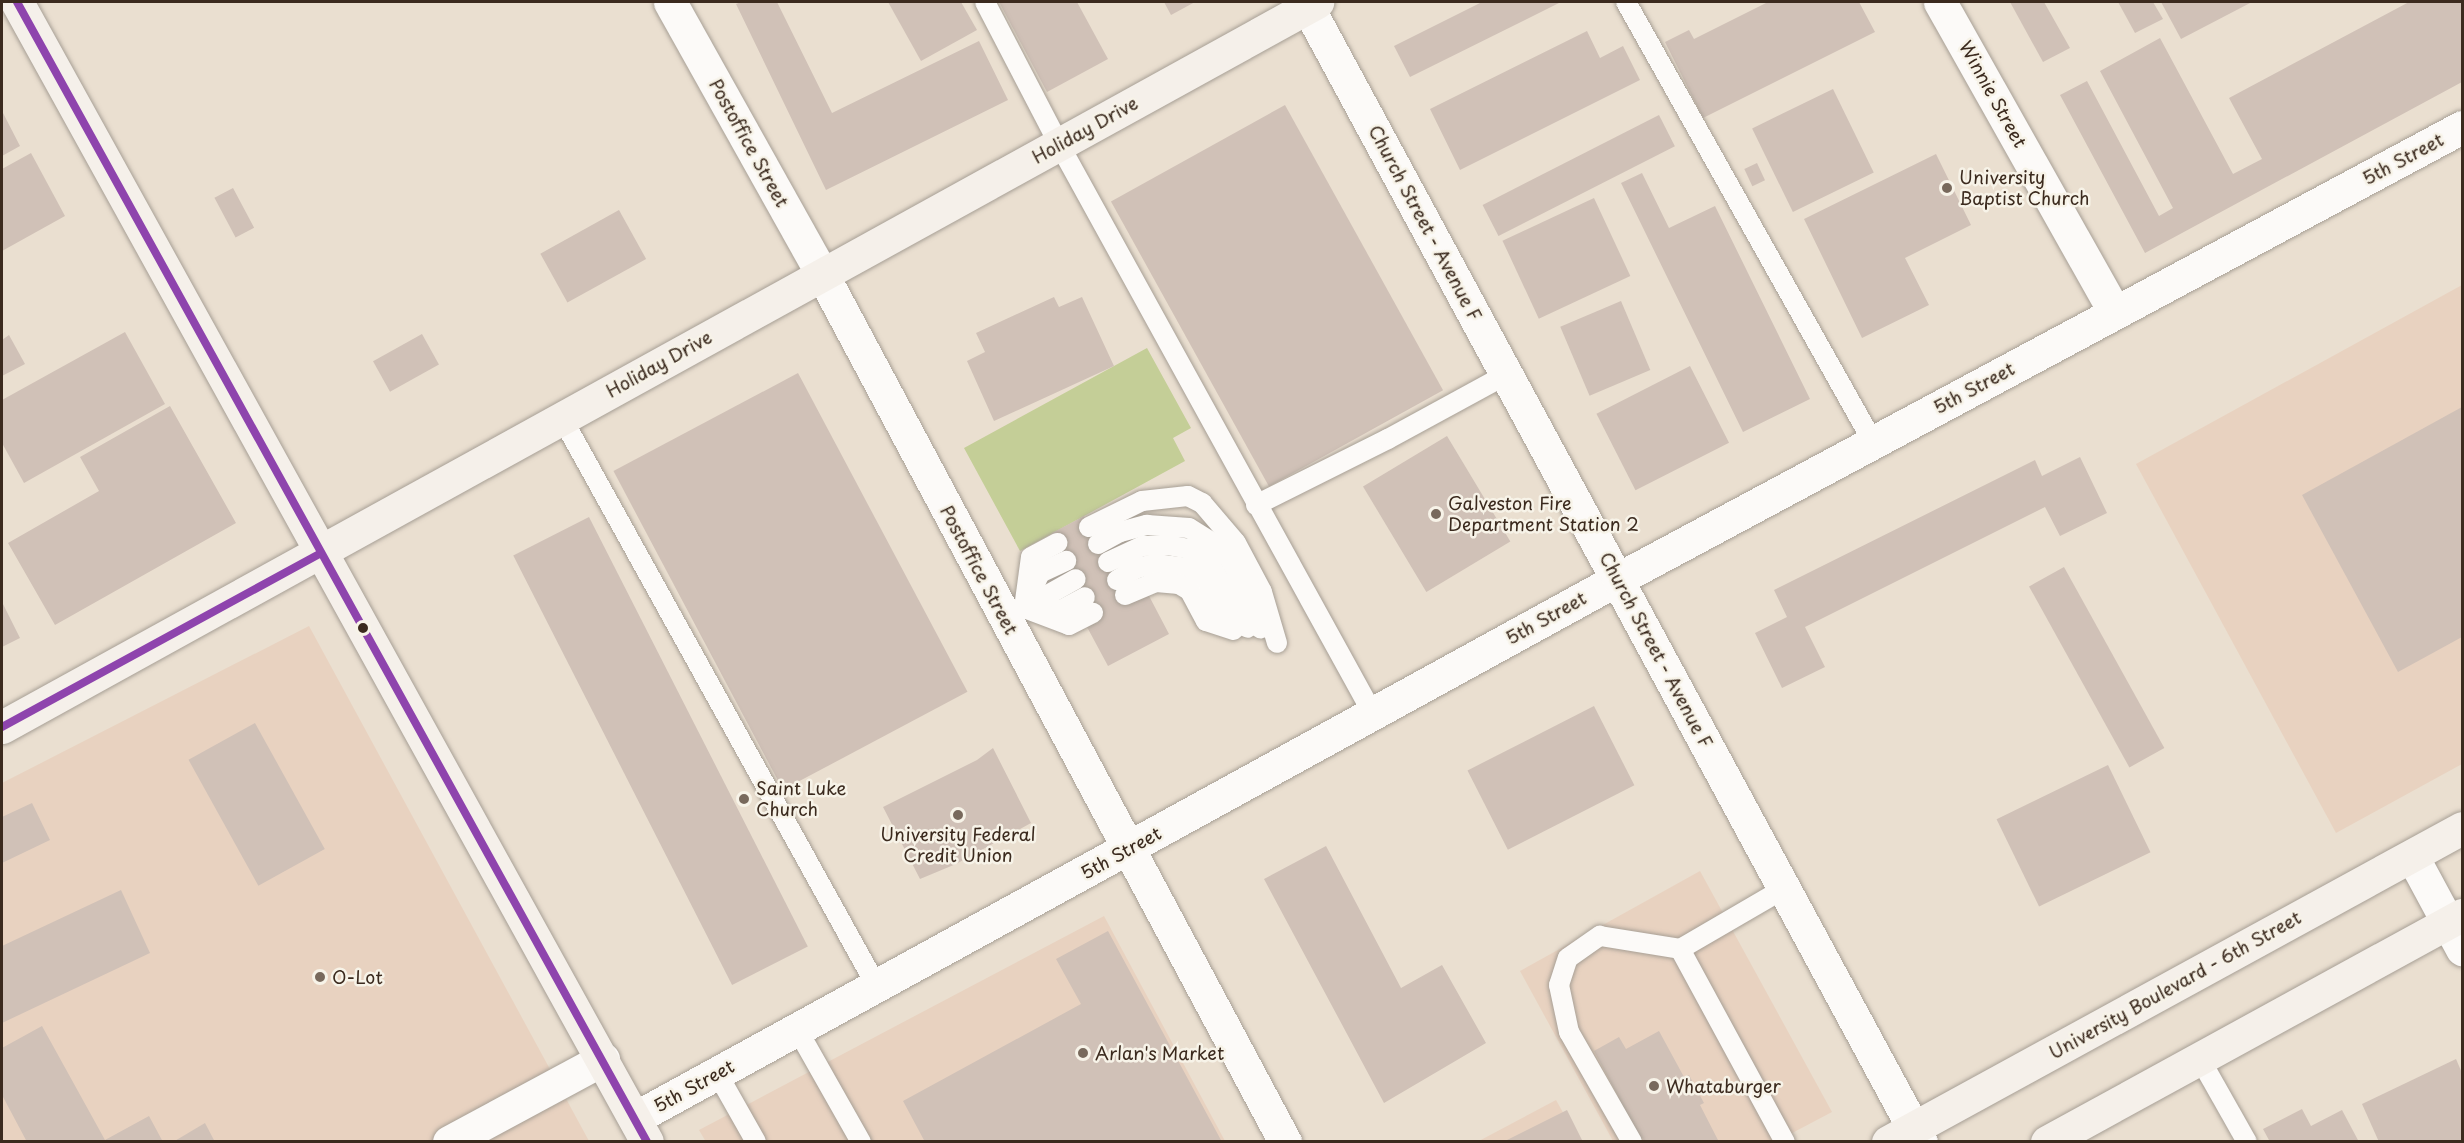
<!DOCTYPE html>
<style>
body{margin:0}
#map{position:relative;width:2464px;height:1143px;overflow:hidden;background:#eadfd0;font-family:"Playpen Sans",sans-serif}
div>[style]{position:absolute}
.built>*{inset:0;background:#e8d2c0}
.green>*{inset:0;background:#c4ce97}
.building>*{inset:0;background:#d0c1b7;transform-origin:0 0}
.roads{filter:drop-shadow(0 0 2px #a79f95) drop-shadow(0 0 2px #a79f95)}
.lane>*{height:20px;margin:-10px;padding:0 10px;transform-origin:10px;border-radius:10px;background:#fcfaf8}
.street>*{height:33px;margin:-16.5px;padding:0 16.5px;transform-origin:16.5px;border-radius:16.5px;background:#fcfaf8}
.secondary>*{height:33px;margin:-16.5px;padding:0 16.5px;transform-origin:16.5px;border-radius:16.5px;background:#f5f0ea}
.bus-1>*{height:8px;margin:-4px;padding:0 4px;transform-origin:4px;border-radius:4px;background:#8e44ad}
.dots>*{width:16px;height:16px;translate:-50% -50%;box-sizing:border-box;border:3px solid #f7f3e8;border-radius:50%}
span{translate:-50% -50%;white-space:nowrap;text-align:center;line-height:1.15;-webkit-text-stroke:5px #f7f3e8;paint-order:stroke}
.street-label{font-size:18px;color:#3b2a1e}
.poi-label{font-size:18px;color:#3b2a1e}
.left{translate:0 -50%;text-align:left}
.frame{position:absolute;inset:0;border:3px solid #3b2a1e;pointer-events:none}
</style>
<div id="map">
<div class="built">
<div style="clip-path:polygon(2462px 285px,2462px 764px,2336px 833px,2136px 464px)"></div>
<div style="clip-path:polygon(309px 626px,589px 1141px,2px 1142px,2px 783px)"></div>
<div style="clip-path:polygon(1700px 871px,1832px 1112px,1777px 1141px,1613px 1141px,1520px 971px)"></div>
<div style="clip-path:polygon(1104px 916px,1225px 1141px,706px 1142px,699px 1130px)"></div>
<div style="clip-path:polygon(1556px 1100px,1579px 1141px,1477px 1142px)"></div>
</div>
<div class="green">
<div style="clip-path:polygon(1147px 348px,1191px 428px,1173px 438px,1185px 461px,1020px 551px,964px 448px)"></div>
</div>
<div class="building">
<div style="clip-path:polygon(741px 2px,777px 2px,832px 113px,979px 41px,1008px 100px,826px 190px,736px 4px)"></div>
<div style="clip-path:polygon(888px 2px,961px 2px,977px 30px,921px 61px)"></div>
<div style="clip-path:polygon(999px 2px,1077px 2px,1108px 59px,1047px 92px)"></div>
<div style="clip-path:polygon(1164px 2px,1195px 2px,1171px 15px)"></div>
<div style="clip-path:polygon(1482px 2px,1561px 2px,1410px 77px,1394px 46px)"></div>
<div style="clip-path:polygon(1768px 2px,1859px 2px,1875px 32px,1703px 118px,1665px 42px,1689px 30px,1694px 39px)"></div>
<div style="clip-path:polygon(2010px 2px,2044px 2px,2070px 48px,2043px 62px)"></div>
<div style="clip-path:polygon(2118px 2px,2153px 2px,2163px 19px,2135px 33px)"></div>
<div style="clip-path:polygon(2161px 2px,2252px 2px,2181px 39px)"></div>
<div style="clip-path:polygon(2409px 2px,2462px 2px,2462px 82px,2145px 253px,2060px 95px,2087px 81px,2159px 216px,2173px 208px,2100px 71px,2160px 38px,2233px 174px,2262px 159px,2229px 98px)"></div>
<div style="clip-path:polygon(1587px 31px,1600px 58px,1623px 46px,1640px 80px,1460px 170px,1430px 109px)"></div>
<div style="left:1833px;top:89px;width:93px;height:90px;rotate:64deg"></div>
<div style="left:1285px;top:105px;width:326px;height:199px;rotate:61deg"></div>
<div style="clip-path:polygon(2px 111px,20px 146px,2px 156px)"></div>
<div style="left:1659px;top:115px;width:35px;height:198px;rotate:63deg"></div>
<div style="clip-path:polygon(31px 153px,65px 216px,2px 251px,2px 169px)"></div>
<div style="clip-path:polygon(1936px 154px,1971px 225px,1905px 258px,1929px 305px,1862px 338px,1804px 219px)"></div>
<div style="left:1757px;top:163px;width:19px;height:14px;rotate:65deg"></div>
<div style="clip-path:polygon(1642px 173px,1669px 228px,1715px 206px,1810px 399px,1743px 432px,1621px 183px)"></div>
<div style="left:233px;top:188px;width:45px;height:21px;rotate:62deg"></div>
<div style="left:1594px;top:198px;width:86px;height:101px;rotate:65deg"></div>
<div style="left:619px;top:210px;width:56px;height:90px;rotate:61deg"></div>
<div style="clip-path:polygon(1054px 297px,1059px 307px,1082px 297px,1114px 366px,994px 421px,967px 361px,985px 352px,976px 333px)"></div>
<div style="left:1621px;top:301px;width:75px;height:66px;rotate:67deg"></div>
<div style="clip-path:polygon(125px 332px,165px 404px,24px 483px,2px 443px,2px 400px)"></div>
<div style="left:422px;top:334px;width:35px;height:56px;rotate:61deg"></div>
<div style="clip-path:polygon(9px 335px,25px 364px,2px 376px,2px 340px)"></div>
<div style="left:1690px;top:366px;width:86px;height:105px;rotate:63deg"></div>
<div style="left:798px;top:373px;width:361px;height:209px;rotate:62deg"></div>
<div style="clip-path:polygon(170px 406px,236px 523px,55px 625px,8px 543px,99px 491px,80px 457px)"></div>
<div style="clip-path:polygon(2462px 407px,2462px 637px,2398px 672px,2302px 495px)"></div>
<div style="left:1447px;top:436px;width:123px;height:98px;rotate:59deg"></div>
<div style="clip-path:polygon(2080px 457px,2107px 513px,2060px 536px,2045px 507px,1805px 627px,1825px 667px,1782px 688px,1755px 633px,1787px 617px,1774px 590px,2035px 460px,2042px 476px)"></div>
<div style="clip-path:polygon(1084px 516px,1129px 604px,1148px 594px,1169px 634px,1108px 666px,1087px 627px,1098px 622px,1052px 533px)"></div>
<div style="left:589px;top:517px;width:482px;height:85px;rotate:63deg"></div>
<div style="left:2064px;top:567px;width:207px;height:40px;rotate:61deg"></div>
<div style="clip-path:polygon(2px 602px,20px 638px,2px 647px)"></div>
<div style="left:1594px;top:706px;width:89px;height:142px;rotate:63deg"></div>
<div style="left:255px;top:723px;width:144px;height:76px;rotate:61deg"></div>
<div style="clip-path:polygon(993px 748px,1031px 823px,956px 864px,920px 879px,883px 807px,977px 760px)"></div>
<div style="left:2108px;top:765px;width:97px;height:124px;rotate:64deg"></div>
<div style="clip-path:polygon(32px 803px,50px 840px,2px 863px,2px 817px)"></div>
<div style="clip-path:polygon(1326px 846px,1401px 988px,1442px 965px,1486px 1043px,1384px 1103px,1264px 879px)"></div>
<div style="clip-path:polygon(121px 890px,150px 953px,2px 1023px,2px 946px)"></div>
<div style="clip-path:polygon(1108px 931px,1222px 1142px,925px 1142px,903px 1101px,1081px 1004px,1056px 959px)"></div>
<div style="clip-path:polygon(42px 1026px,105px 1140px,149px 1116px,163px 1142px,27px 1142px,2px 1095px,2px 1048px)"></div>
<div style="clip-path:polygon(1659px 1031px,1684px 1077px,1689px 1075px,1704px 1103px,1700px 1105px,1719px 1142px,1644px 1142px,1643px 1138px,1638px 1141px,1614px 1098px,1618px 1096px,1594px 1051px,1619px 1037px,1626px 1049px)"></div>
<div style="clip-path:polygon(2456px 1059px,2462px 1073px,2462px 1142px,2379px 1142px,2362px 1104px)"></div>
<div style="clip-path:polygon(2302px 1109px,2311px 1126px,2342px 1110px,2359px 1142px,2270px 1142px,2263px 1129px)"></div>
<div style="clip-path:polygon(1567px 1110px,1583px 1142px,1503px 1142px)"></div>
<div style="clip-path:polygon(205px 1123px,215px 1142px,173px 1142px)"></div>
</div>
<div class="roads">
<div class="lane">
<div style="left:985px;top:2px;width:160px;rotate:62.5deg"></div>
<div style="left:1059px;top:144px;width:651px;rotate:61.15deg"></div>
<div style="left:1626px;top:2px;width:505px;rotate:60.69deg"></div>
<div style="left:562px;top:418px;width:648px;rotate:61.02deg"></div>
<div style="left:1256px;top:505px;width:148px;rotate:-26.6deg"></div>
<div style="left:1388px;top:439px;width:136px;rotate:-28.6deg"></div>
<div style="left:1089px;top:527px;width:59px;rotate:-26.1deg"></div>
<div style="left:1142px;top:501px;width:46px;rotate:-6.2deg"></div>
<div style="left:1188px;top:496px;width:16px;rotate:27deg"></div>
<div style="left:1202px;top:503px;width:52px;rotate:49.6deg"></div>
<div style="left:1236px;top:543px;width:55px;rotate:62deg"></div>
<div style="left:1262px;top:592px;width:53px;rotate:73.6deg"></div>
<div style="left:1098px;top:544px;width:25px;rotate:-29deg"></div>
<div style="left:1120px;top:532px;width:28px;rotate:-15deg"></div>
<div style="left:1147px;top:525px;width:42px;rotate:4.1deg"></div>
<div style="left:1189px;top:528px;width:31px;rotate:32deg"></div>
<div style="left:1215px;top:544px;width:20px;rotate:45deg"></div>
<div style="left:1229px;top:558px;width:71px;rotate:61.3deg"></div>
<div style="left:1108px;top:562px;width:38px;rotate:-25deg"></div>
<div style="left:1143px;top:546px;width:24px;rotate:-2deg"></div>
<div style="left:1167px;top:545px;width:23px;rotate:10deg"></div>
<div style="left:1190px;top:549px;width:23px;rotate:34deg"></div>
<div style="left:1209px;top:562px;width:51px;rotate:60.4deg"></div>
<div style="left:1234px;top:606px;width:35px;rotate:40deg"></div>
<div style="left:1117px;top:580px;width:23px;rotate:-31deg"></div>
<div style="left:1137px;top:568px;width:18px;rotate:-13deg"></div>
<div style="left:1155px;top:564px;width:35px;rotate:7deg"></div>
<div style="left:1190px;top:568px;width:18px;rotate:45deg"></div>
<div style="left:1203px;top:581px;width:38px;rotate:61deg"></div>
<div style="left:1221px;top:614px;width:30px;rotate:27deg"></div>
<div style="left:1030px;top:595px;width:24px;rotate:-66deg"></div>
<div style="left:1040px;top:573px;width:29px;rotate:-25deg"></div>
<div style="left:1125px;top:595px;width:34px;rotate:-23deg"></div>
<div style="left:1156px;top:582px;width:23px;rotate:5deg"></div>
<div style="left:1179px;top:584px;width:13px;rotate:32deg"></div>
<div style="left:1190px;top:591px;width:34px;rotate:62deg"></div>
<div style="left:1206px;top:621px;width:29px;rotate:18deg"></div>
<div style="left:1024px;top:608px;width:51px;rotate:-82.2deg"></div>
<div style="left:1031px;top:557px;width:30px;rotate:-28deg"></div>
<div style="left:1024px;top:608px;width:48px;rotate:20.7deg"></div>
<div style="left:1069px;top:625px;width:27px;rotate:-27deg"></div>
<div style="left:1039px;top:609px;width:22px;rotate:3deg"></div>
<div style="left:1061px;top:610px;width:27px;rotate:-28deg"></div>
<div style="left:1005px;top:619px;width:81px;rotate:-29.4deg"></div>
<div style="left:1785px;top:888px;width:121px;rotate:149.8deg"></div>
<div style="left:1680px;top:949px;width:220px;rotate:61.5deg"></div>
<div style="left:797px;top:1029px;width:130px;rotate:60.5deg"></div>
<div style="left:2200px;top:1059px;width:95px;rotate:60.5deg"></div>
<div style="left:717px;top:1073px;width:79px;rotate:60.5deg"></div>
<div style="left:1632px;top:1142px;width:127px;rotate:-119.8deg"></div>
<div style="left:1569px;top:1032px;width:48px;rotate:-102deg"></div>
<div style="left:1559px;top:985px;width:28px;rotate:-72deg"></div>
<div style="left:1568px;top:958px;width:39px;rotate:-35deg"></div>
<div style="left:1600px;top:936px;width:81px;rotate:9.2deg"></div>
</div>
<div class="street">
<div style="left:670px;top:2px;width:312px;rotate:60.8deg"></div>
<div style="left:822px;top:274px;width:984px;rotate:61.92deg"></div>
<div style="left:1305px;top:2px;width:1296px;rotate:61.62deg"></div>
<div style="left:1940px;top:2px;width:356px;rotate:60.6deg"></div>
<div style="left:2412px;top:856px;width:106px;rotate:61.7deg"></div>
<div style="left:635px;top:1118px;width:1121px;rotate:-28.74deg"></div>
<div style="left:1618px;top:579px;width:957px;rotate:-28.17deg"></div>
<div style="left:449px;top:1142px;width:175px;rotate:-28.3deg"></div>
</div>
<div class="secondary">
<div style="left:17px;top:2px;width:1302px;rotate:61.07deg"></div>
<div style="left:2px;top:727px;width:1502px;rotate:-28.87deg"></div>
<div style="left:1888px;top:1142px;width:654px;rotate:-28.68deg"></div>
<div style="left:2047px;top:1142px;width:473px;rotate:-28.7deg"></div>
</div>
</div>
<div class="bus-1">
<div style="left:17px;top:2px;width:1302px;rotate:61.07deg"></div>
<div style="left:2px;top:727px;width:363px;rotate:-28.6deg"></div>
</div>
<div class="dots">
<div style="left:1947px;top:188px;background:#78695c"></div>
<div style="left:1436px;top:514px;background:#78695c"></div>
<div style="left:363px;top:628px;background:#3b2a1e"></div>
<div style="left:744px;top:799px;background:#78695c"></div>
<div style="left:958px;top:815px;background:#78695c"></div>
<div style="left:320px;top:977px;background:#78695c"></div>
<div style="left:1083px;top:1053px;background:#78695c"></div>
<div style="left:1654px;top:1086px;background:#78695c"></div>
</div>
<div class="street-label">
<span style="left:1993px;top:94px;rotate:61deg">Winnie Street</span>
<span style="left:1085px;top:130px;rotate:-29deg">Holiday Drive</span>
<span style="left:749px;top:143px;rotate:61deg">Postoffice Street</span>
<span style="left:2403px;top:159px;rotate:-28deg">5th Street</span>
<span style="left:1425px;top:223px;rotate:62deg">Church Street - Avenue F</span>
<span style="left:659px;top:364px;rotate:-29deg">Holiday Drive</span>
<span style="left:1974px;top:388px;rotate:-28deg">5th Street</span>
<span style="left:979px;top:570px;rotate:62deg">Postoffice Street</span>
<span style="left:1546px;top:618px;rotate:-29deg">5th Street</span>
<span style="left:1656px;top:650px;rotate:62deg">Church Street - Avenue F</span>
<span style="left:1121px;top:853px;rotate:-29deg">5th Street</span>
<span style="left:2175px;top:985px;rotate:-29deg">University Boulevard - 6th Street</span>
<span style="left:694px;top:1086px;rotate:-29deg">5th Street</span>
</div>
<div class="poi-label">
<span class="left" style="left:1959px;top:188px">University<br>Baptist Church</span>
<span class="left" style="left:1448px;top:514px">Galveston Fire<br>Department Station 2</span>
<span class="left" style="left:756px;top:799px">Saint Luke<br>Church</span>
<span style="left:958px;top:845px">University Federal<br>Credit Union</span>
<span class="left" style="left:332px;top:977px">O-Lot</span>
<span class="left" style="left:1095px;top:1053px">Arlan's Market</span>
<span class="left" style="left:1666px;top:1086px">Whataburger</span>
</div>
<div class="frame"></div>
</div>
